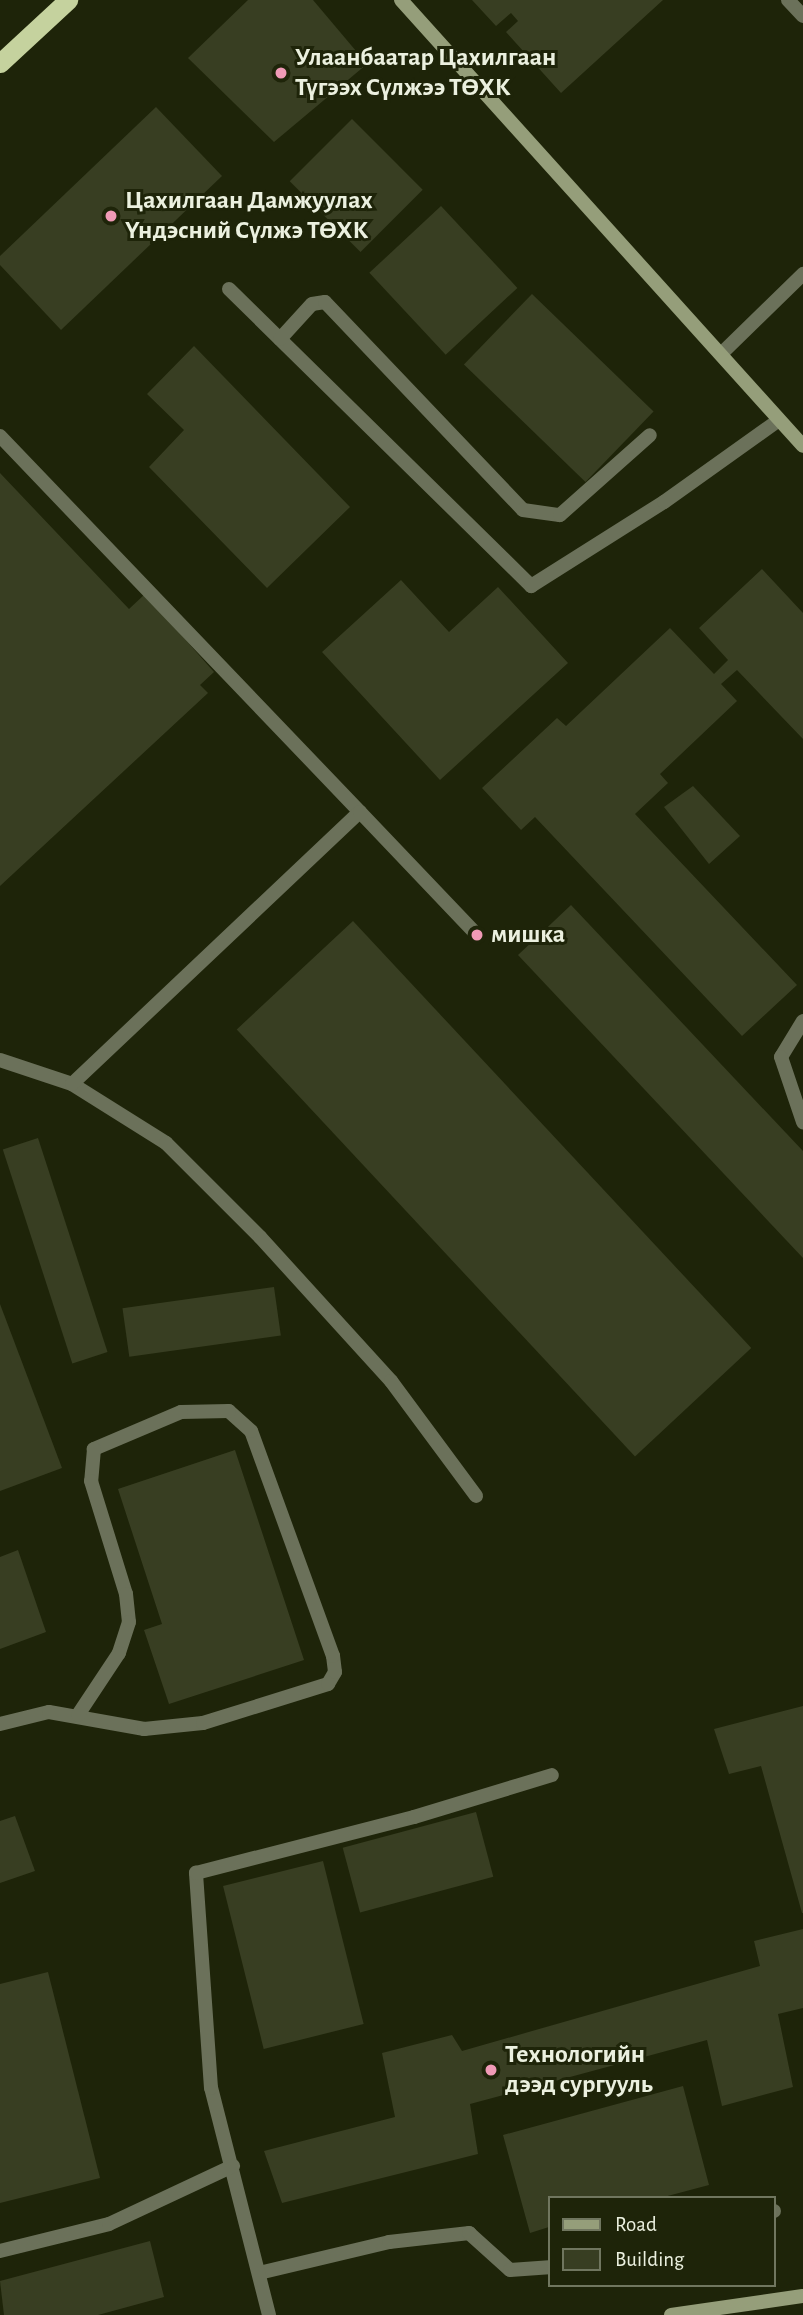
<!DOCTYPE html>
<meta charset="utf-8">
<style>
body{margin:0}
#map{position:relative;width:803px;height:2315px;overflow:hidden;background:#1e2409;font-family:"Alegreya Sans",sans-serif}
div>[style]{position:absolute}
.building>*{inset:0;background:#383e22;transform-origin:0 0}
.service>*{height:14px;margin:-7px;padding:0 7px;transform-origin:7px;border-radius:7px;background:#6b715a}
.minor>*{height:14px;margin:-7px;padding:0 7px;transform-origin:7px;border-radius:7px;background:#6b715a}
.secondary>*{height:14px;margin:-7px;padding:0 7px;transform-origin:7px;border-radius:7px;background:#959e7a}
.trunk>*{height:19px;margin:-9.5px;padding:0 9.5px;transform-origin:9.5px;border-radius:9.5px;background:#c5d29e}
.dots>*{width:19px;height:19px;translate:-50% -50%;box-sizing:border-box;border:4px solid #1e2409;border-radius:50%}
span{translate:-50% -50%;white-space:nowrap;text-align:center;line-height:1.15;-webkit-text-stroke:6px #1e2409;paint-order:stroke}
.poi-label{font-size:26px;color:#ebf0df;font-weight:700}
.left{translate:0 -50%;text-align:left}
.legend{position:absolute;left:548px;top:2196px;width:228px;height:91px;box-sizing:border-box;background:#1e2409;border:2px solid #70765f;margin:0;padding:9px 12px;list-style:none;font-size:21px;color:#ebf0df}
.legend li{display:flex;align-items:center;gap:14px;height:35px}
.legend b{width:35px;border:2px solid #70765f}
</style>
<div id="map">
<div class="building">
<div style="clip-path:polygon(248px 0,313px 0,367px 64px,274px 142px,188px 58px)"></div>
<div style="clip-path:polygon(472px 0,663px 0,561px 93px,506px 32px,518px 21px,511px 13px,496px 26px)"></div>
<div style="clip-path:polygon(156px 107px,222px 176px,61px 330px,0 265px,0 256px)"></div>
<div style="left:352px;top:119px;width:100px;height:88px;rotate:45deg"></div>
<div style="left:441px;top:206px;width:112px;height:98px;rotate:47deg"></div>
<div style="left:532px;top:294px;width:169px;height:98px;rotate:44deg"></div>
<div style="clip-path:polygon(194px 346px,350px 507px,267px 588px,149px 467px,184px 430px,147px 394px)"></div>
<div style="clip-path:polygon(0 473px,129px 609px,145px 594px,214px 672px,200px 685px,208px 693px,0 886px)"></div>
<div style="clip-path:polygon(762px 569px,803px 613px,803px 739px,737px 670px,721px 684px,737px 701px,660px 774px,668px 783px,635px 814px,797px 985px,742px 1036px,535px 817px,521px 830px,482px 788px,557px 718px,566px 726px,670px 628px,714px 674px,728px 660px,699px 628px)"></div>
<div style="clip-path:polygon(401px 580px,449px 632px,498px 587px,568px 663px,440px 780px,322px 652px)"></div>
<div style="clip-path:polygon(693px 786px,740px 836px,709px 864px,664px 807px)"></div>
<div style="clip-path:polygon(571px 905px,803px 1151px,803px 1258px,518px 955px)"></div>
<div style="left:353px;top:921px;width:584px;height:159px;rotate:47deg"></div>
<div style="left:38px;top:1138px;width:225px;height:37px;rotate:72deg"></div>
<div style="left:274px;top:1287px;width:49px;height:153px;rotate:82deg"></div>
<div style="clip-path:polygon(0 1304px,62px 1468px,0 1491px)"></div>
<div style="clip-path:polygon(235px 1450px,304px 1660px,169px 1704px,144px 1630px,162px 1624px,118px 1489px)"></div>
<div style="clip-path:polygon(18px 1550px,46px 1632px,0 1649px,0 1557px)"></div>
<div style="clip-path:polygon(803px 1706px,803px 1913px,802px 1913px,761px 1766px,729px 1774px,714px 1729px)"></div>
<div style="left:476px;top:1812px;width:67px;height:138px;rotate:75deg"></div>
<div style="clip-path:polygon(15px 1816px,35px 1871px,0 1883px,0 1821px)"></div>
<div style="left:323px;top:1861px;width:168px;height:103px;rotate:76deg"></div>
<div style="clip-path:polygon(803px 1929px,803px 2008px,778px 2014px,793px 2087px,722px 2106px,707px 2040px,470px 2104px,478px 2154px,282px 2203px,264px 2151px,395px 2117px,382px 2053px,452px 2035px,462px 2051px,760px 1966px,754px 1941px)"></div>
<div style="clip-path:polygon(48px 1972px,100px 2178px,0 2203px,0 1984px)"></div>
<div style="clip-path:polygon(683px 2086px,709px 2185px,660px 2198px,549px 2198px,549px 2227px,530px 2233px,503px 2135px)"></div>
<div style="clip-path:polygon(150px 2241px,164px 2297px,98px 2315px,4px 2315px,0 2281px)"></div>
</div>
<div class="service">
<div style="left:788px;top:0;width:22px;rotate:47deg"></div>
<div style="left:229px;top:289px;width:424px;rotate:44.5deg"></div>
<div style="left:531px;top:586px;width:157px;rotate:-32.3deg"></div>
<div style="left:664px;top:502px;width:141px;rotate:-35.5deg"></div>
<div style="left:280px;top:339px;width:47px;rotate:-47.6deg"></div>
<div style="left:312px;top:304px;width:13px;rotate:-9deg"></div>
<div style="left:325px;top:302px;width:287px;rotate:46.4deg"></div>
<div style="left:523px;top:510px;width:37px;rotate:8deg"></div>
<div style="left:560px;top:515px;width:120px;rotate:-41.6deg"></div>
<div style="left:721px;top:354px;width:115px;rotate:-44.3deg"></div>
<div style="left:0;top:436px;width:521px;rotate:46.25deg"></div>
<div style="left:803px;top:1021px;width:42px;rotate:121.4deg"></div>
<div style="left:781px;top:1057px;width:69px;rotate:71.3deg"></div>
<div style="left:0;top:1060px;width:76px;rotate:18.4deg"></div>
<div style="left:72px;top:1084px;width:111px;rotate:32.1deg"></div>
<div style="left:166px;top:1143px;width:133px;rotate:45deg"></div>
<div style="left:260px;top:1237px;width:195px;rotate:47.7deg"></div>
<div style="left:391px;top:1381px;width:143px;rotate:53.5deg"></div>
<div style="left:72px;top:1084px;width:396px;rotate:-43.4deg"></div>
<div style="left:360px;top:812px;width:170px;rotate:46.4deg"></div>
<div style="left:0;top:1724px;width:50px;rotate:-13.8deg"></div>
<div style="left:49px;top:1712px;width:97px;rotate:10.1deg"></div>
<div style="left:144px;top:1729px;width:59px;rotate:-5.8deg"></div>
<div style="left:203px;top:1723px;width:131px;rotate:-17.3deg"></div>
<div style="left:328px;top:1684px;width:14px;rotate:-60deg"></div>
<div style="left:335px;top:1672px;width:16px;rotate:-97deg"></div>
<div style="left:333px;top:1656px;width:239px;rotate:-110deg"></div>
<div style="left:251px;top:1431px;width:30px;rotate:-138deg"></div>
<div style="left:229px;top:1411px;width:48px;rotate:178.8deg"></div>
<div style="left:181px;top:1412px;width:95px;rotate:157deg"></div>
<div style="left:94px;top:1449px;width:32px;rotate:95deg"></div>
<div style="left:91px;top:1481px;width:118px;rotate:72.8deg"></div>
<div style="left:126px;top:1594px;width:28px;rotate:84deg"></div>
<div style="left:129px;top:1622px;width:33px;rotate:108deg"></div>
<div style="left:119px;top:1653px;width:74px;rotate:123.5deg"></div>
<div style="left:773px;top:2211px;width:1px"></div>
<div style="left:259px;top:2273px;width:134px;rotate:-13.4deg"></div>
<div style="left:389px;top:2242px;width:81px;rotate:-6.4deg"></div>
<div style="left:469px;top:2233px;width:55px;rotate:42.1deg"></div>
<div style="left:510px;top:2270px;width:39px;rotate:-4deg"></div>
<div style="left:269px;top:2315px;width:234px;rotate:-104.3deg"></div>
<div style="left:211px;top:2088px;width:216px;rotate:-94deg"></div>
<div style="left:196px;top:1873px;width:225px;rotate:-14.4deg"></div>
<div style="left:414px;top:1817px;width:144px;rotate:-16.9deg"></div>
</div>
<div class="minor">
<div style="left:0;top:2251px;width:112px;rotate:-13.9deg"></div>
<div style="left:109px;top:2224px;width:137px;rotate:-25.1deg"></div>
</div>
<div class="secondary">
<div style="left:401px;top:0;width:600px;rotate:47.97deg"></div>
<div style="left:671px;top:2315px;width:133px;rotate:-8.2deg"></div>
</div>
<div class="trunk">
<div style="left:0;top:63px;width:93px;rotate:-42.8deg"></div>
</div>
<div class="dots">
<div style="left:281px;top:73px;background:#f09ab6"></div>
<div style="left:111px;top:216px;background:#f09ab6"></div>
<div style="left:477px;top:935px;background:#f09ab6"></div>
<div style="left:491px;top:2070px;background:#f09ab6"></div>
</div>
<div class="poi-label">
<span class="left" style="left:295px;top:73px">Улаанбаатар Цахилгаан<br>Түгээх Сүлжээ ТӨХК</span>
<span class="left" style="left:125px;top:216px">Цахилгаан Дамжуулах<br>Үндэсний Сүлжэ ТӨХК</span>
<span class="left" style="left:491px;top:935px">мишка</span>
<span class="left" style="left:505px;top:2070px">Технологийн<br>дээд сургууль</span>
</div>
<ul class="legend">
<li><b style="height:9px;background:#959e7a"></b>Road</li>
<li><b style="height:19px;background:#383e22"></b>Building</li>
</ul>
</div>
